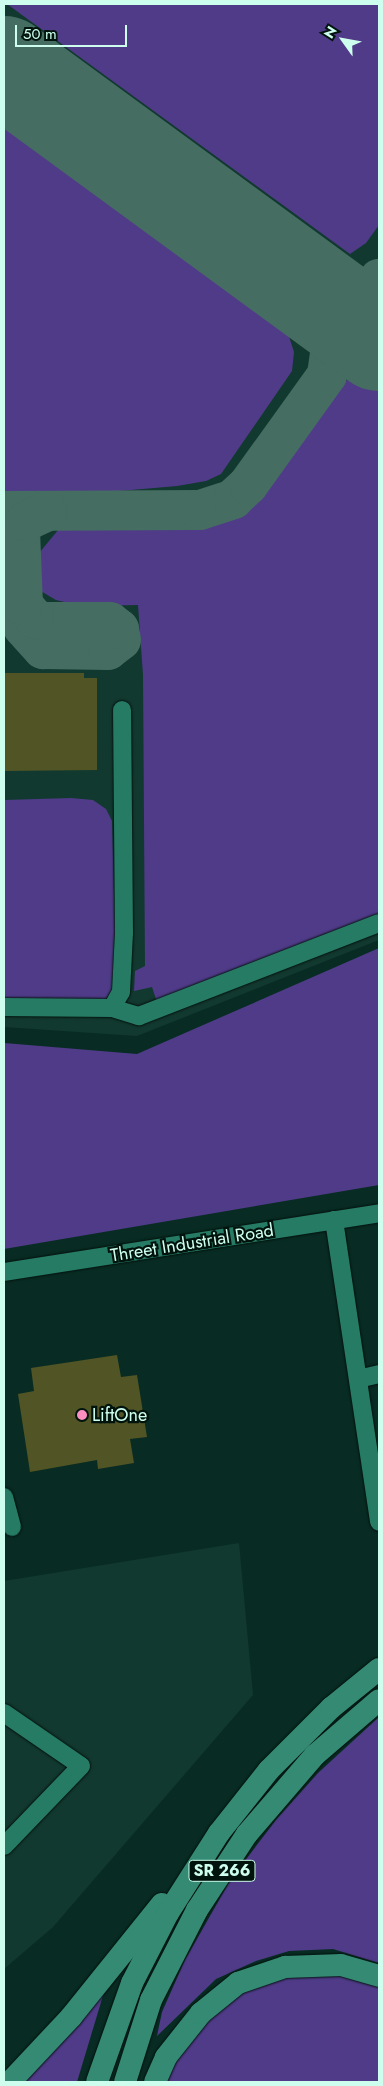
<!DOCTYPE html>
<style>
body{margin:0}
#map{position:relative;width:383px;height:2086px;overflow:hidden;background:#082c23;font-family:Jost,sans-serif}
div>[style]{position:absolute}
.built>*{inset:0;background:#12392f}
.green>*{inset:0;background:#503b89}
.taxiway>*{height:40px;margin:-20px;padding:0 20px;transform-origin:20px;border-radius:20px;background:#456d62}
.runway>*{height:101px;margin:-50.5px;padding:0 50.5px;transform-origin:50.5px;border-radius:50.5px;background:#456d62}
.building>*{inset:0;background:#515425}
.roads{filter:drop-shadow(0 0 1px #04110d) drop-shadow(0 0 1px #04110d)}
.minor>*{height:18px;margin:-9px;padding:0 9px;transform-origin:9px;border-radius:9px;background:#267b65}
.major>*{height:22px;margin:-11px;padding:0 11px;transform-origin:11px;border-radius:11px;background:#348a73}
.dots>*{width:14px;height:14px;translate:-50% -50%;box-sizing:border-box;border:2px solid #00130d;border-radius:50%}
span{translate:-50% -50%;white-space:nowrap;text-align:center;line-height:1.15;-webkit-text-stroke:4.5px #00130d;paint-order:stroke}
.shield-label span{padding:1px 4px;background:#00130d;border:1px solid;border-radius:4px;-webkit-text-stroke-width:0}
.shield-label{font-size:16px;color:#ceffee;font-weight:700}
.street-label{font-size:18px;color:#ceffee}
.poi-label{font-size:18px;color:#ceffee}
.left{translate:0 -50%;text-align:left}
.frame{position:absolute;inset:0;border:5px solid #ceffee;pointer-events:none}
.north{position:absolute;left:318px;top:15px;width:50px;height:50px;-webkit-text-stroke:4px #00130d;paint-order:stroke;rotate:302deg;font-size:14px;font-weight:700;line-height:20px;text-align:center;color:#ceffee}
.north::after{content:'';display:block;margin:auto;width:18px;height:22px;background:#ceffee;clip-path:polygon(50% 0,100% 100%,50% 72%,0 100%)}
.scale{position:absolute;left:15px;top:25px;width:112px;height:22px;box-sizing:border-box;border:2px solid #ceffee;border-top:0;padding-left:6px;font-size:15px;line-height:18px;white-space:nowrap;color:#ceffee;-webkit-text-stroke:4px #00130d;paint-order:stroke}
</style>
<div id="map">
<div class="built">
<div style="clip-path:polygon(4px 4px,379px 4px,379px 940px,137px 1036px,4px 1027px)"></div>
<div style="clip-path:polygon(239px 1543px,253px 1695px,53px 1927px,4px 1969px,4px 1581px)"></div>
</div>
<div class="green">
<div style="clip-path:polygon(7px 4px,379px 4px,379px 225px,366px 243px,350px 254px)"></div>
<div style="clip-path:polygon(4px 126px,187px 260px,200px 267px,205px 262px,284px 321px,294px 352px,292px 371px,221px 474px,206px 481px,177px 486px,85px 494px,4px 494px)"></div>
<div style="clip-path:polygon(379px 336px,379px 918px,158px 1005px,152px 987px,134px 991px,135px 971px,145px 966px,143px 675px,138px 605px,82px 606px,56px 600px,39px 590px,39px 553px,59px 529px,217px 525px,247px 511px,262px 496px)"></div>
<div style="clip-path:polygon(71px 798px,93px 800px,106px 809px,112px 821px,115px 932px,112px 990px,106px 999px,96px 1002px,4px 999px,4px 800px)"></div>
<div style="clip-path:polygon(379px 948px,379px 1185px,4px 1249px,4px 1043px,137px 1054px)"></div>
<div style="clip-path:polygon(379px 1717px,379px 1963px,333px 1949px,289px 1951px,256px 1961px,216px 1979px,157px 2036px,162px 2012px,185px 1960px,231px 1879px,276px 1820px,318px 1773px)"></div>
<div style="clip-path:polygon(339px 1971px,379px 1986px,379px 2082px,162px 2082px,204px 2019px,267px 1977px)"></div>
<div style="clip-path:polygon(105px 1989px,77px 2082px,23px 2082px)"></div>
</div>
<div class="taxiway">
<div style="left:4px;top:511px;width:196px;rotate:-0.3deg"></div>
<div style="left:200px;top:510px;width:35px;rotate:-18deg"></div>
<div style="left:233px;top:499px;width:21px;rotate:-43deg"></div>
<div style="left:248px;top:485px;width:135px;rotate:-54.3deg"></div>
<div style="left:327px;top:375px;width:30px;rotate:-82deg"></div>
<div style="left:331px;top:345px;width:82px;rotate:-54deg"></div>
<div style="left:21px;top:598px;width:29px;rotate:86deg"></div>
<div style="left:23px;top:627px;width:30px;rotate:48deg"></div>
<div style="left:43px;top:649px;width:65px;rotate:0.9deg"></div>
<div style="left:108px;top:650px;width:16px;rotate:-38deg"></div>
<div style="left:121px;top:640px;width:11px;rotate:-100deg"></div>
<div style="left:119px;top:629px;width:11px;rotate:-142deg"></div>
<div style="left:110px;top:622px;width:67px;rotate:180deg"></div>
<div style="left:43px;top:622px;width:10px;rotate:-156deg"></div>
<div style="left:34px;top:618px;width:17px;rotate:-130deg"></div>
<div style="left:23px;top:605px;width:74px;rotate:-92.3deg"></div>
<div style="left:20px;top:531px;width:12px;rotate:-59deg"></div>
<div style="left:26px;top:521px;width:23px;rotate:-25deg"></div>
</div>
<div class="runway">
<div style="left:4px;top:66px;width:464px;rotate:36.2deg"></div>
</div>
<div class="building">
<div style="clip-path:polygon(4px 673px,84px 673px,84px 678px,97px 678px,97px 770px,4px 771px)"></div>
<div style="clip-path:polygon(117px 1355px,121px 1377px,137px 1375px,147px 1437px,130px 1439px,134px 1463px,98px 1469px,97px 1460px,30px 1472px,18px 1394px,34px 1391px,31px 1368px)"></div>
</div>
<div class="roads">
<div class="minor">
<div style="left:4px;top:1007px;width:108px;rotate:0.5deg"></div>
<div style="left:112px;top:1008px;width:18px;rotate:-61deg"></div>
<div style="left:121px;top:992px;width:59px;rotate:-87.1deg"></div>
<div style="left:124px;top:933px;width:223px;rotate:-90.5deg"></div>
<div style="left:112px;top:1008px;width:28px;rotate:17deg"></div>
<div style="left:139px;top:1016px;width:257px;rotate:-21.2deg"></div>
<div style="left:334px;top:1220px;width:305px;rotate:81.5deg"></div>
<div style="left:4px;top:1272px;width:380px;rotate:-8.9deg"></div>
<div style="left:358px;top:1379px;width:22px;rotate:-13deg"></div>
<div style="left:4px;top:1497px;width:31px;rotate:75deg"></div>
<div style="left:4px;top:1713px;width:93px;rotate:34.5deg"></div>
<div style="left:81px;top:1766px;width:111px;rotate:133.9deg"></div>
</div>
<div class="major">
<div style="left:10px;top:2082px;width:89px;rotate:-46.8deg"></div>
<div style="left:71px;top:2017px;width:145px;rotate:-51.2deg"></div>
<div style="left:97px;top:2082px;width:105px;rotate:-70.5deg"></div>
<div style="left:132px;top:1983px;width:79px;rotate:-62.8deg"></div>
<div style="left:168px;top:1913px;width:95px;rotate:-57.5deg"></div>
<div style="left:219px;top:1833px;width:80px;rotate:-51.6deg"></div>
<div style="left:269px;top:1770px;width:88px;rotate:-45deg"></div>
<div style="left:331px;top:1708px;width:62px;rotate:-39.1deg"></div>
<div style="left:125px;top:2082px;width:86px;rotate:-72.4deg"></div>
<div style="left:151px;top:2000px;width:101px;rotate:-62.9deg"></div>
<div style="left:197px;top:1910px;width:91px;rotate:-56.7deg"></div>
<div style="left:247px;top:1834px;width:104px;rotate:-49.3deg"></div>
<div style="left:315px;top:1755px;width:84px;rotate:-40.7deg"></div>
<div style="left:155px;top:2082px;width:27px;rotate:-66deg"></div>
<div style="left:166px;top:2057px;width:56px;rotate:-51.5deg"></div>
<div style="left:201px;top:2013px;width:48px;rotate:-39deg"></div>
<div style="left:238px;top:1983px;width:50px;rotate:-18.8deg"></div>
<div style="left:285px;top:1967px;width:56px;rotate:-2deg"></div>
<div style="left:341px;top:1965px;width:40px;rotate:16deg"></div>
</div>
</div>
<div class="dots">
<div style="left:82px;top:1415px;background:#fd8ec0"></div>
</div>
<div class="shield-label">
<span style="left:222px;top:1871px">SR 266</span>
</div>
<div class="street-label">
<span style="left:192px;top:1243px;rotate:-9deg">Threet Industrial Road</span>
</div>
<div class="poi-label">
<span class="left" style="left:92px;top:1415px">LiftOne</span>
</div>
<div class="frame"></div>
<div class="north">N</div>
<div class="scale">50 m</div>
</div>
